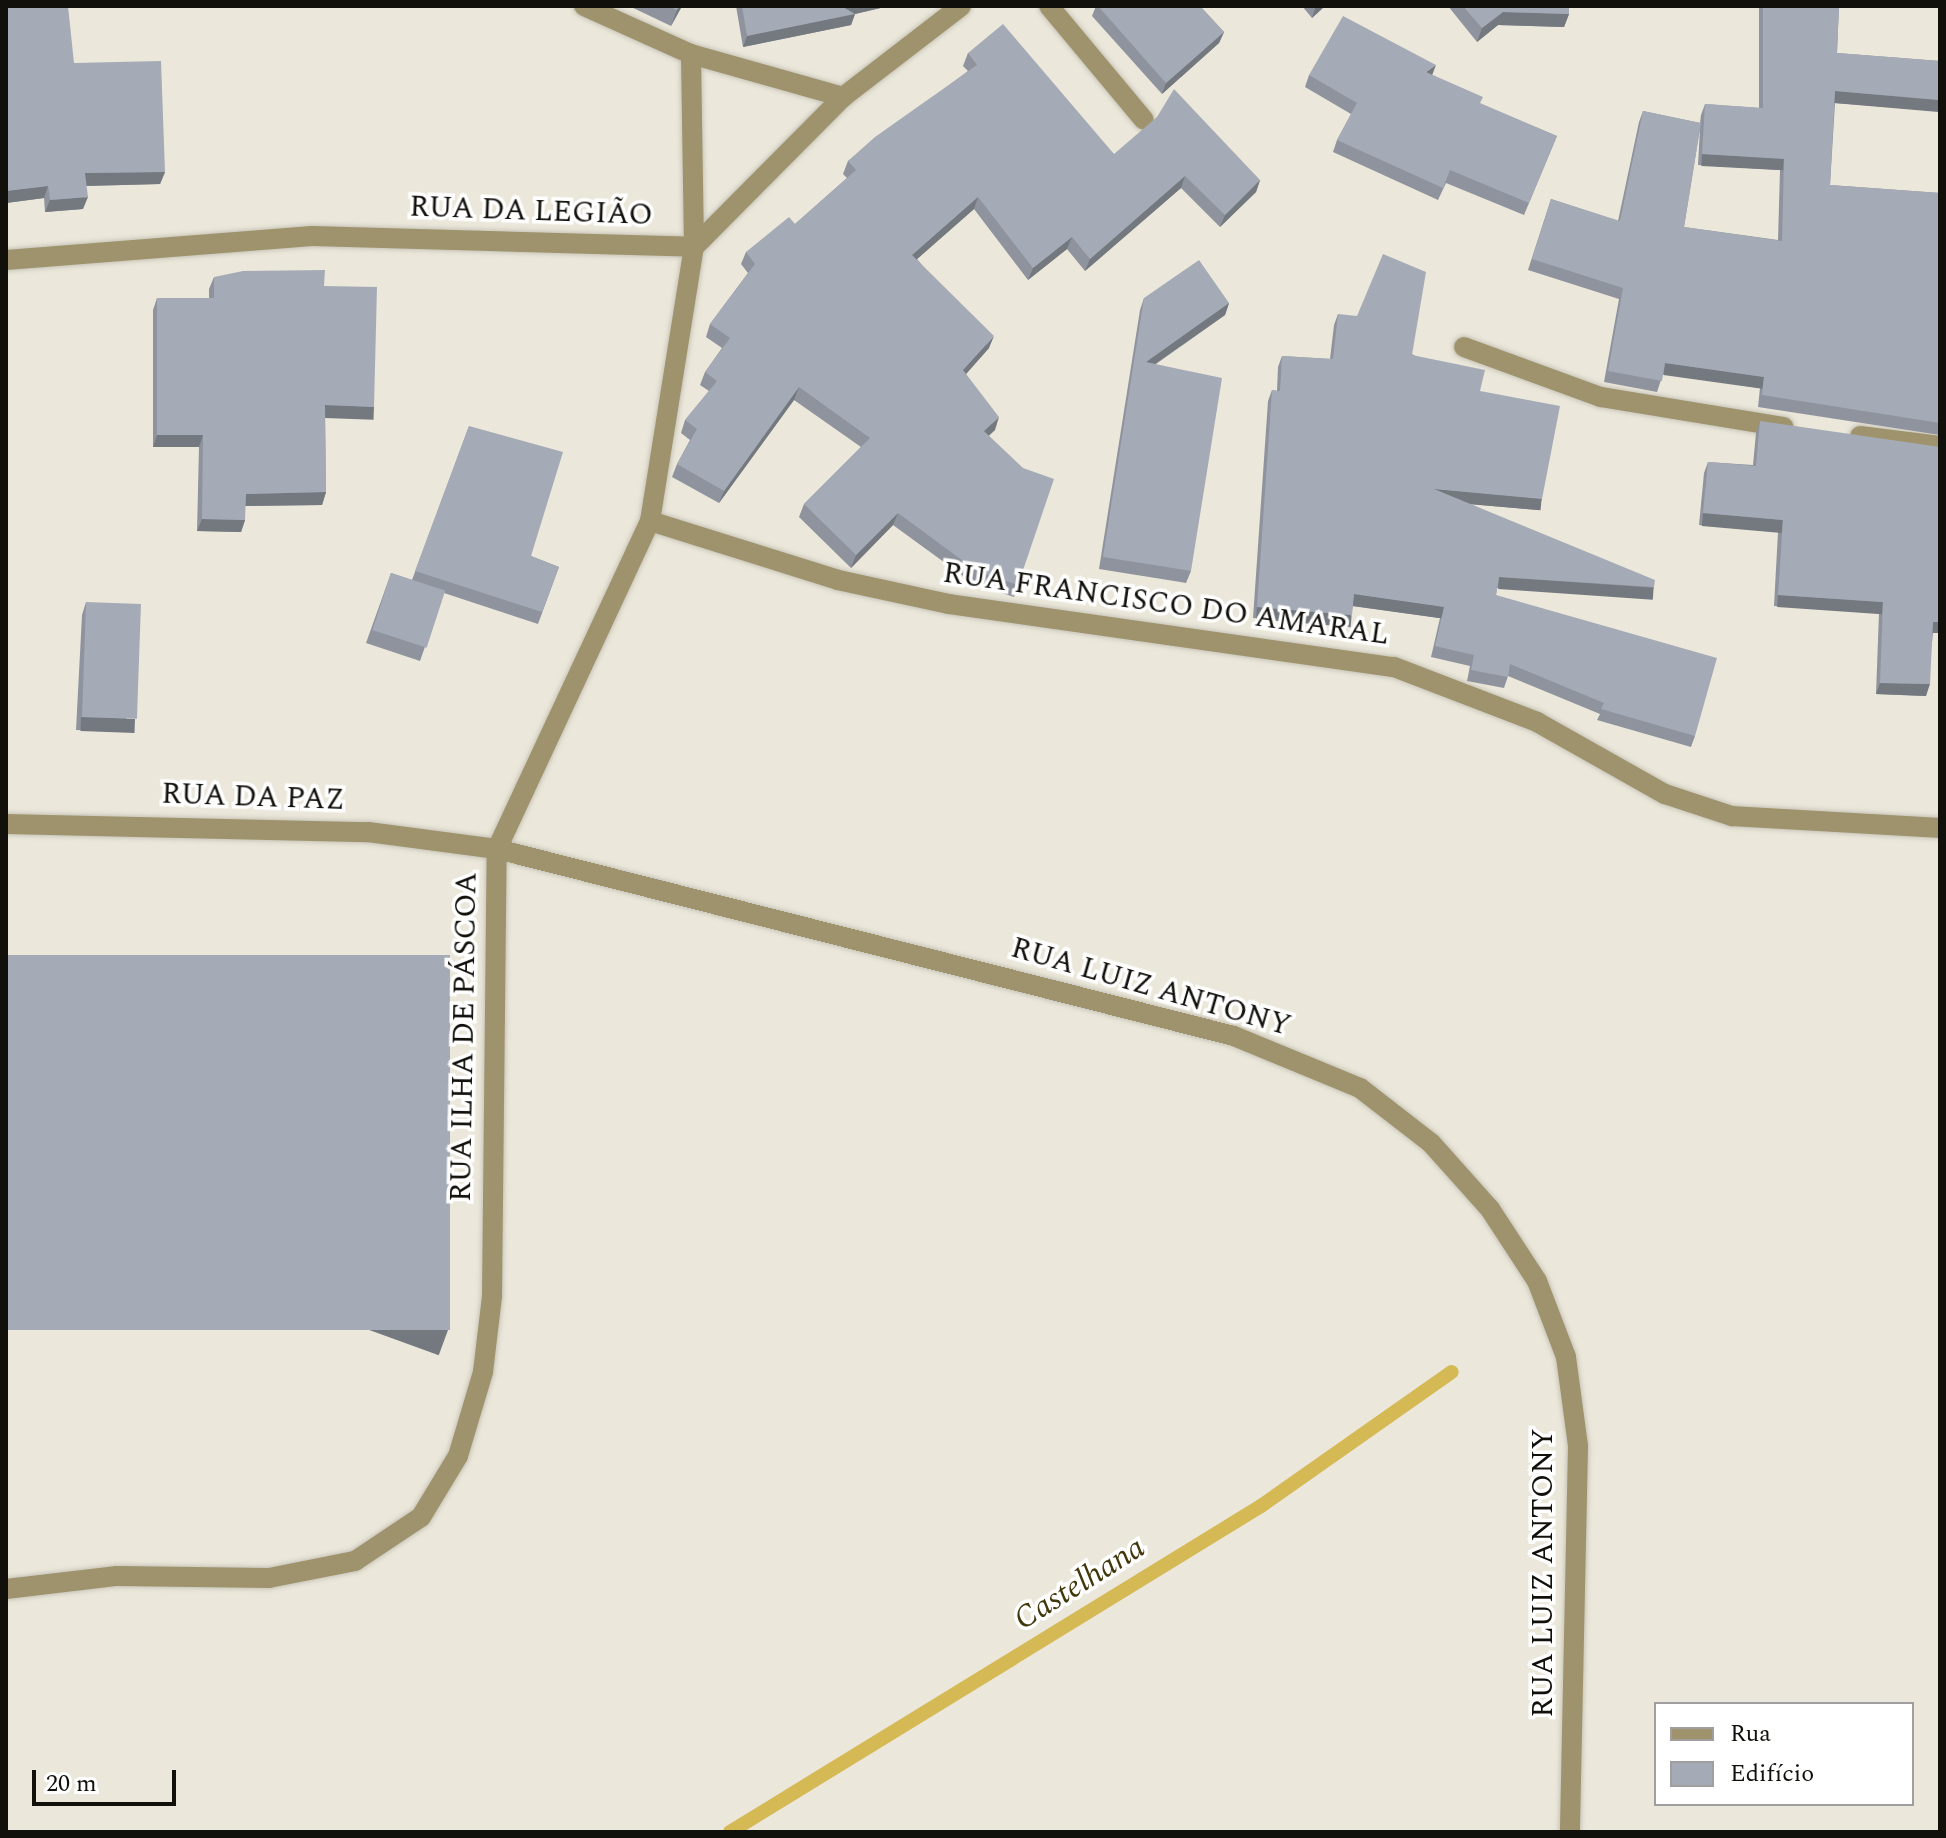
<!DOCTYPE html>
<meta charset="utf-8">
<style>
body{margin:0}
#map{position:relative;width:1946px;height:1838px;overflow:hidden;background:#ebe7da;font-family:Spectral,serif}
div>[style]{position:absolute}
.stream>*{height:14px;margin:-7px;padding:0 7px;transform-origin:7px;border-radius:7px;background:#d5b955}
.roads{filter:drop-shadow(0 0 2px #c8c5b9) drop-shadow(0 0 2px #c8c5b9)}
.minor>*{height:20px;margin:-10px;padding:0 10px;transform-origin:10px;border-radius:10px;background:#9e936c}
.wall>*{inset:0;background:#8e939d}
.shaded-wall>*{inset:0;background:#74787f;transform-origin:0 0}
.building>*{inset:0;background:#a5abb6;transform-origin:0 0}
span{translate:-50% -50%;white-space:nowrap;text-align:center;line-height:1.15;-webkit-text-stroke:7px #fff;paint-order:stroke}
.street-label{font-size:30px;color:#11100b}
.water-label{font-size:32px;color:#42370b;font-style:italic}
.frame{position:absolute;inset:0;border:8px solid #11100b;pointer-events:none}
.legend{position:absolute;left:1654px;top:1702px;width:260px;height:104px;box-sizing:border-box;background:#fff;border:2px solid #a09f9d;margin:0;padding:10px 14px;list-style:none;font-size:24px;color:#11100b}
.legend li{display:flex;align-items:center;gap:16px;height:40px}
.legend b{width:40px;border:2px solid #a09f9d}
.scale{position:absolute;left:32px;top:1770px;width:144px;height:36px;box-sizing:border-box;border:4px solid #11100b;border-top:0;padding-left:10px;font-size:24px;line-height:28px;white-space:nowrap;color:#11100b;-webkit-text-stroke:6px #fff;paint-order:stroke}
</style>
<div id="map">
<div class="stream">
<div style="left:730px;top:1832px;width:623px;rotate:-31.55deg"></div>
<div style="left:1261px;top:1506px;width:233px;rotate:-35.1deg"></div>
</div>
<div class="roads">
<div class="minor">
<div style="left:584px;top:6px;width:117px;rotate:24.2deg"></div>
<div style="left:691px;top:54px;width:158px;rotate:15.8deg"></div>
<div style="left:1049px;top:6px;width:148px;rotate:50.2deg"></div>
<div style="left:6px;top:260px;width:307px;rotate:-4.5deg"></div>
<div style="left:312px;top:236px;width:382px;rotate:1.6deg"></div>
<div style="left:694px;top:247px;width:211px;rotate:-45.2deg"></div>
<div style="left:843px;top:97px;width:149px;rotate:-37.6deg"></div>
<div style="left:1464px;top:347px;width:146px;rotate:20.1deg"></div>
<div style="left:1601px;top:397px;width:185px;rotate:9.3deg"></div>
<div style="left:1860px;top:436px;width:81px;rotate:7.1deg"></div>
<div style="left:650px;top:521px;width:197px;rotate:17.4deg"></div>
<div style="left:838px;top:580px;width:114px;rotate:12.2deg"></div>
<div style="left:949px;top:604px;width:449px;rotate:8.1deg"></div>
<div style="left:1394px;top:667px;width:153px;rotate:21deg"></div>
<div style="left:1537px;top:722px;width:147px;rotate:29.4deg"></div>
<div style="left:1665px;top:794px;width:71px;rotate:18.2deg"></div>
<div style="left:1732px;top:816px;width:208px;rotate:3.3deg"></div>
<div style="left:6px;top:824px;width:362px;rotate:1.3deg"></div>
<div style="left:368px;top:832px;width:130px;rotate:7.5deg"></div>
<div style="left:497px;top:849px;width:760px;rotate:14.24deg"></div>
<div style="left:1234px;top:1036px;width:136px;rotate:22.4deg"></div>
<div style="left:1360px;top:1088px;width:90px;rotate:37.8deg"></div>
<div style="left:1431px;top:1143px;width:89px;rotate:48.2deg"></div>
<div style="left:1490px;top:1209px;width:86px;rotate:56.9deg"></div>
<div style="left:1537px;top:1281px;width:81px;rotate:69.1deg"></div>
<div style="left:1566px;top:1357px;width:90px;rotate:82.3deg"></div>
<div style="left:1578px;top:1446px;width:386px;rotate:91.2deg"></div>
<div style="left:6px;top:1589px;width:112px;rotate:-6.7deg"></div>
<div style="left:117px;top:1576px;width:152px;rotate:0.8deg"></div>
<div style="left:269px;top:1578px;width:88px;rotate:-11.2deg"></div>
<div style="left:355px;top:1561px;width:79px;rotate:-33.7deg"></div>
<div style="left:421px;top:1517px;width:71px;rotate:-58.8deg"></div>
<div style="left:458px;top:1456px;width:88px;rotate:-73.4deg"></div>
<div style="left:483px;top:1372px;width:77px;rotate:-83.2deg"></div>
<div style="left:492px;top:1296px;width:447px;rotate:-89.4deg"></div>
<div style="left:497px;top:849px;width:362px;rotate:-65deg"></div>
<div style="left:650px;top:521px;width:278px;rotate:-80.9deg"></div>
<div style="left:694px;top:247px;width:193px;rotate:-90.9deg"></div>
</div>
</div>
<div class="wall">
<div style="clip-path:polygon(6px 6px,74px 63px,165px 172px,160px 184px,86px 186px,83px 209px,45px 212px,44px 198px,6px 203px)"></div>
<div style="clip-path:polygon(629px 6px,682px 6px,671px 26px)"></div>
<div style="clip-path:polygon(736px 6px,889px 6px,855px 14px,851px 25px,743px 47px)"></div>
<div style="clip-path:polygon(1096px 6px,1200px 6px,1224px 32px,1219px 43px,1162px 94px,1092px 16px)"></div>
<div style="clip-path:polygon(1302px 6px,1325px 6px,1312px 18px)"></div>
<div style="clip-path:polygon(1448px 6px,1569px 6px,1569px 14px,1564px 27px,1498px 25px,1477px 42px)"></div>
<div style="clip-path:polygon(evenodd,1759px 6px,1839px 6px,1837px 53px,1940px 61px,1940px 111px,1835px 103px,1830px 185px,1940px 193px,1940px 435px,1758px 407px,1760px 388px,1663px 374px,1657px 392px,1604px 382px,1619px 299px,1528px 270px,1551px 199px,1618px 221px,1639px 122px,1643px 111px,1700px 123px,1701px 115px,1705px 104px,1759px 108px,1759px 6px,1700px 128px,1698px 165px,1780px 170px,1778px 240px,1684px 227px,1700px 128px)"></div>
<div style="clip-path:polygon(968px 53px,1114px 154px,1260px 180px,1256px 192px,1220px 227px,1181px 188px,1085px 271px,1067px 249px,1028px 280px,974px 209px,917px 259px,989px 348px,966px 374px,995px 430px,989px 435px,1018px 585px,1014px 597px,974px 584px,893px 525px,851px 568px,799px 517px,804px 504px,861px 447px,794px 400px,719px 503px,672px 477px,677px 464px,690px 440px,681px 433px,685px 420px,709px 391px,700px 385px,705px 372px,722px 348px,706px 337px,710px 324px,748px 273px,741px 264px,746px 252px,795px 224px,847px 178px,843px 174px,848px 161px,968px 71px,963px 66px)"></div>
<div style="clip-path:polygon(1309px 75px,1432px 75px,1480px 104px,1557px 136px,1524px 215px,1446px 183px,1438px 200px,1333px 152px,1337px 140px,1351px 114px,1305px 87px)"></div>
<div style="clip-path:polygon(214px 277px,324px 286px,374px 407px,370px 419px,325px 417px,326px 492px,322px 505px,245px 506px,245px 520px,241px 532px,197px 531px,199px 447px,153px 447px,153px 310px,157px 298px,209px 298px,209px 289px)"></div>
<div style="clip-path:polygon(1144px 298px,1229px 303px,1225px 315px,1156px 364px,1191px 571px,1186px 583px,1099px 569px,1140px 310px)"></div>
<div style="clip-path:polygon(1338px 314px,1480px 391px,1542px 499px,1538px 510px,1470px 504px,1654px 587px,1649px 598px,1497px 588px,1496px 595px,1695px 736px,1691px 747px,1597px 720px,1600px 714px,1508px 676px,1504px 688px,1467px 681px,1470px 666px,1431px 657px,1440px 618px,1353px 606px,1348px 626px,1253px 618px,1268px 401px,1272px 390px,1277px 391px,1278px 367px,1282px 356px,1330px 359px,1334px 325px)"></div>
<div style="clip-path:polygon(1760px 421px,1940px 633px,1933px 633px,1926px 696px,1876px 694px,1879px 613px,1774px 606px,1778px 532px,1699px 525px,1704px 473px,1708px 462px,1753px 465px,1756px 433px)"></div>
<div style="clip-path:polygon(469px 426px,531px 556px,559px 567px,538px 624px,444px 593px,420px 661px,366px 643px,391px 573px,412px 580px)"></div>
<div style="clip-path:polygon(86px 602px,131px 732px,76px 730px,82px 615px)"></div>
</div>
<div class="shaded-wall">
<div style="clip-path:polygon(679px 6px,682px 6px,671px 26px,677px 10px)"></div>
<div style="clip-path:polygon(848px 6px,889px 6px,855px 14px,851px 25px,743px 47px,747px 36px)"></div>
<div style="clip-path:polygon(1316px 6px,1325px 6px,1312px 18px)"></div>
<div style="clip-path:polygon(1503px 12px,1569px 14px,1564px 27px,1498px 25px,1477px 42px,1482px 28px)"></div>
<div style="clip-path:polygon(1224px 32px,1219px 43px,1162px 94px,1166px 83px)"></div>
<div style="clip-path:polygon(1436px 65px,1431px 78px,1426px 72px)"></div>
<div style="left:1835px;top:91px;width:105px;height:12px;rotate:5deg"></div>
<div style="left:1702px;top:154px;width:82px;height:12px;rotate:3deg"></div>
<div style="clip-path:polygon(165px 172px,160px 184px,81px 186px,85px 173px)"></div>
<div style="clip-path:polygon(1185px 176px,1181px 188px,1085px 271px,1090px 259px)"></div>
<div style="clip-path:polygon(1260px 180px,1256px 192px,1220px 227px,1225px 215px)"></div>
<div style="clip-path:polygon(48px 186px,44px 198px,6px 203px,6px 191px)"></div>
<div style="clip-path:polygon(88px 197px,83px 209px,45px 212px,50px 200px)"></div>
<div style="clip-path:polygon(978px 197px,974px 209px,908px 267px,912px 255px)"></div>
<div style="clip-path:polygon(1072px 237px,1067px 249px,1028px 280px,1033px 268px)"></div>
<div style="clip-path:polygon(1229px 303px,1225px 315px,1142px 373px,1146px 362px)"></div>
<div style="clip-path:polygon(994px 336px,989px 348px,958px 383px,963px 370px)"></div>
<div style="left:1665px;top:363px;width:100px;height:12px;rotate:8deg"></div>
<div style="clip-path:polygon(799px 387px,794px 400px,719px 503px,724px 491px)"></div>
<div style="left:325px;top:405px;width:49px;height:13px;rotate:2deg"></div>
<div style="clip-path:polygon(999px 417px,995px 430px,980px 444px,984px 431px)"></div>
<div style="clip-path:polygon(157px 435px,203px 435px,199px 447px,153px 447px)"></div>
<div style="left:1434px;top:489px;width:108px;height:12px;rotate:5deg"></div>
<div style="clip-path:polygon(326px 492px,322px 505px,241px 506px,246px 494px)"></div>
<div style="clip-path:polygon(898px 513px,893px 525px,851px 568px,856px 555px)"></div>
<div style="left:1703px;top:513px;width:80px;height:13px;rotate:5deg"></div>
<div style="clip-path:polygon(202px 519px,245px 520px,241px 532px,197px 531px)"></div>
<div style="left:1499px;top:577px;width:155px;height:12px;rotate:4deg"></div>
<div style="left:1354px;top:594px;width:91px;height:12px;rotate:8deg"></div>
<div style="left:1778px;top:595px;width:105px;height:12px;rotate:4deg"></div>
<div style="left:1257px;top:607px;width:95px;height:12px;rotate:5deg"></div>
<div style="clip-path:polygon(1933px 622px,1940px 622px,1940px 633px,1929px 633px)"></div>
<div style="clip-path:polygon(1880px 683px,1930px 684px,1926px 696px,1876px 694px)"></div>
<div style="left:81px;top:717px;width:54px;height:14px;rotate:2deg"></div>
<div style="left:448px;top:1330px;width:27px;height:442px;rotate:110deg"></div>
</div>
<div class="building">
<div style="clip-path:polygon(6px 6px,68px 6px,74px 63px,161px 61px,165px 172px,85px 173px,88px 197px,50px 200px,48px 186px,6px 191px)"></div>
<div style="clip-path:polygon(668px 6px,679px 6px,677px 10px)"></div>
<div style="clip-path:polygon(742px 6px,848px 6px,843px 7px,855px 14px,747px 36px)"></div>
<div style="clip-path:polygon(1098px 6px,1200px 6px,1224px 32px,1166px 83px)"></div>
<div style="clip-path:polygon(1463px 6px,1569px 6px,1569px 14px,1503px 12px,1482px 28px)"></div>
<div style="clip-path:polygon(1763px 6px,1839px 6px,1837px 53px,1940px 61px,1940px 100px,1835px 91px,1830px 185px,1940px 193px,1940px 423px,1762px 395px,1764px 377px,1665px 363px,1662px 381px,1608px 371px,1623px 288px,1532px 259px,1551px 199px,1620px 221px,1643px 111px,1701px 123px,1684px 227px,1782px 241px,1784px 159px,1702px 154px,1705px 104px,1763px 108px)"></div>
<div style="clip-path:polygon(1343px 16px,1436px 65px,1426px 72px,1483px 97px,1480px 103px,1557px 136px,1529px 203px,1450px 170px,1443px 188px,1337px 140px,1357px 103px,1309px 75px)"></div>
<div style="clip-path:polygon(1003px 24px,1114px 154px,1157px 117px,1174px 89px,1260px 180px,1225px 215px,1185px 176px,1090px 259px,1072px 237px,1033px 268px,978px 197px,912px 255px,994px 336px,963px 370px,999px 417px,984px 431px,1023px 468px,1054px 479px,1018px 585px,978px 572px,898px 513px,856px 555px,804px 504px,870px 438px,799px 387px,724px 491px,677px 464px,697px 429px,685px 420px,717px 381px,705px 372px,730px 338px,710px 324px,755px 264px,746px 252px,789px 217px,795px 224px,856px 170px,848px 161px,875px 137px,977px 65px,968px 53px)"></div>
<div style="clip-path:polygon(1383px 254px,1426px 272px,1412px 355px,1485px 370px,1480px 391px,1560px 406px,1542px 499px,1434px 489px,1655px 580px,1654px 587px,1499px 577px,1496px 595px,1717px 658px,1695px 736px,1601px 709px,1604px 703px,1510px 664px,1508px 677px,1471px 670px,1474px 655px,1435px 646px,1444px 607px,1354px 594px,1352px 615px,1257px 607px,1272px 390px,1280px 391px,1282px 356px,1333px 359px,1338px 314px,1357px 316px)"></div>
<div style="clip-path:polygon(1199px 260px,1229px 303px,1146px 362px,1222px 378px,1191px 571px,1103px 557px,1144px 298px)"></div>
<div style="clip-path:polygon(325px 270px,324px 286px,377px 287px,374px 407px,325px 405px,326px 492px,246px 494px,245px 520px,202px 519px,203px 435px,157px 435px,157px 298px,214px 298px,214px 277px,243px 271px)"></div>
<div style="clip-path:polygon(1760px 421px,1940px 447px,1940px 622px,1933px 622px,1930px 684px,1880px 683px,1883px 602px,1778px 595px,1783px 520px,1703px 513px,1708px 462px,1756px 466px)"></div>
<div style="clip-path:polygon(469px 426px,563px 452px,531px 556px,559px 567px,542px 612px,415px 571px)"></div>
<div style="clip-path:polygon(6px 562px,8px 562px,6px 612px)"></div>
<div style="left:391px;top:573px;width:57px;height:60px;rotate:18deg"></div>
<div style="left:86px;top:602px;width:55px;height:115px;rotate:2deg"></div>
<div style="left:450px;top:955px;width:375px;height:444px;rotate:90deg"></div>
</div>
<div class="street-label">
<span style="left:531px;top:211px;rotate:2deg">RUA DA LEGIÃO</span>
<span style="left:1166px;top:604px;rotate:8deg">RUA FRANCISCO DO AMARAL</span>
<span style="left:253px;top:797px;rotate:2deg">RUA DA PAZ</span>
<span style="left:1151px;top:987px;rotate:16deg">RUA LUIZ ANTONY</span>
<span style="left:464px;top:1037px;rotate:-89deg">RUA ILHA DE PÁSCOA</span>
<span style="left:1543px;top:1573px;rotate:-90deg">RUA LUIZ ANTONY</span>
</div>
<div class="water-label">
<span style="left:1080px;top:1584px;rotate:-32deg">Castelhana</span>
</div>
<div class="frame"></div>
<ul class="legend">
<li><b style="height:10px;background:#9e936c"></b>Rua</li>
<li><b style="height:22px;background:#a5abb6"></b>Edifício</li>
</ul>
<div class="scale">20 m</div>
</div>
